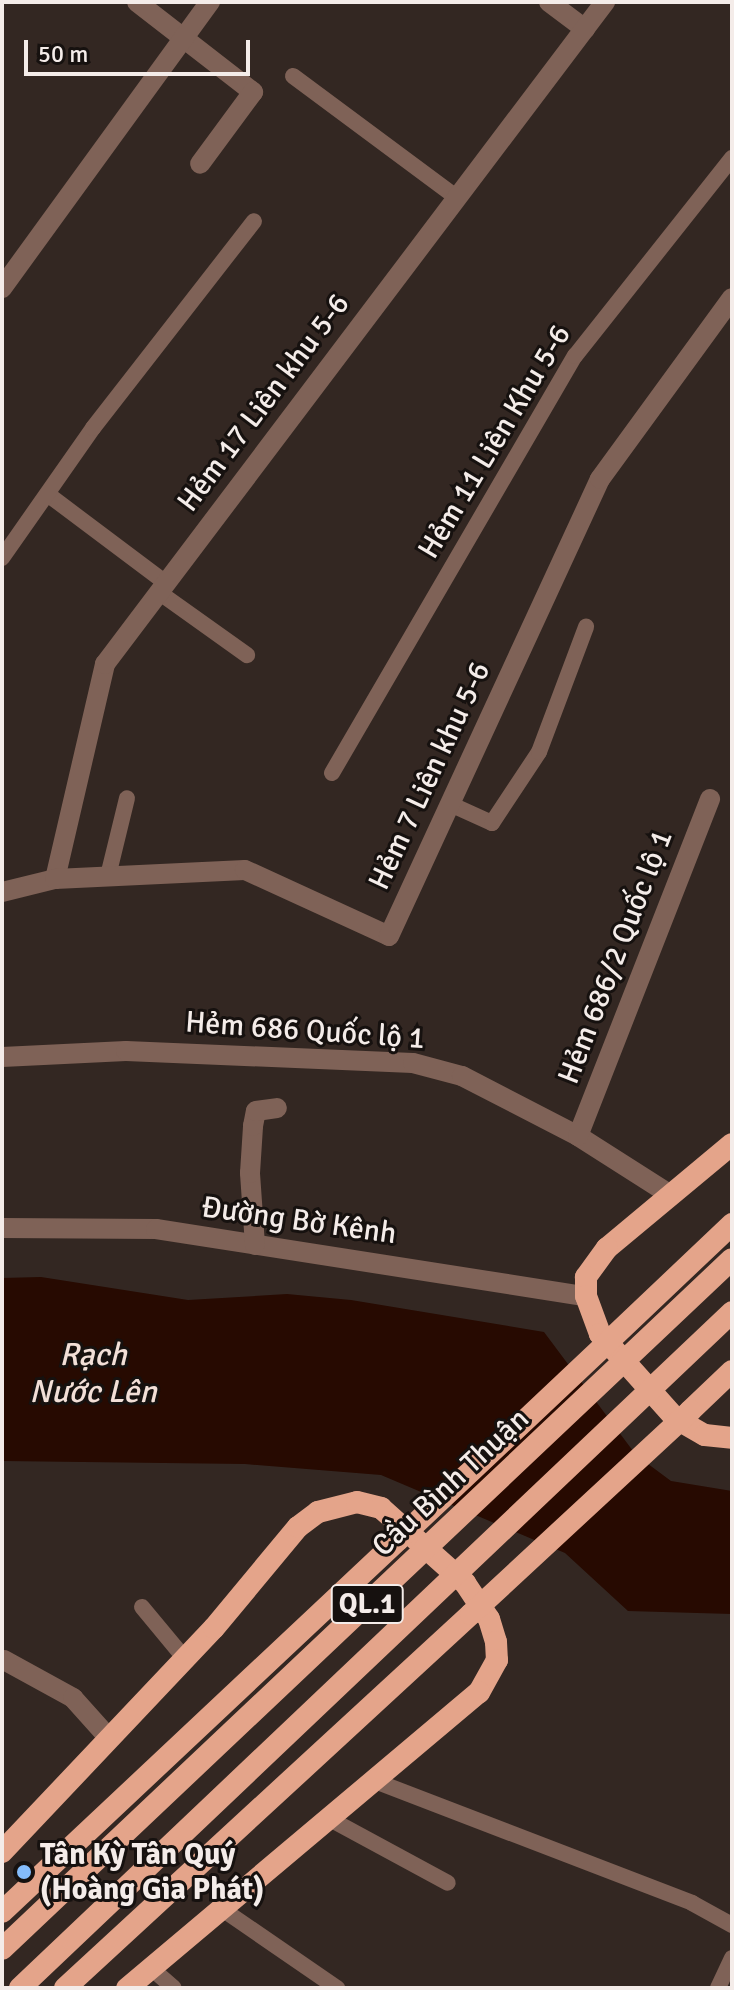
<!DOCTYPE html>
<meta charset="utf-8">
<style>
body{margin:0}
#map{position:relative;width:734px;height:1990px;overflow:hidden;background:#332722;font-family:Signika,sans-serif}
div>[style]{position:absolute}
.water>*{inset:0;background:#270a01}
.service>*{height:16px;margin:-8px;padding:0 8px;transform-origin:8px;border-radius:8px;background:#7f6257}
.minor>*{height:20px;margin:-10px;padding:0 10px;transform-origin:10px;border-radius:10px;background:#7f6257}
.trunk>*{height:22px;margin:-11px;padding:0 11px;transform-origin:11px;border-radius:11px;background:#e4a48a}
.trunk-bridge>*{height:22px;margin:-11px;padding:0 11px;transform-origin:11px;border-radius:11px;background:#e4a48a}
.dots>*{width:22px;height:22px;translate:-50% -50%;box-sizing:border-box;border:4px solid #16110f;border-radius:50%}
span{translate:-50% -50%;white-space:nowrap;text-align:center;line-height:1.15;-webkit-text-stroke:6px #16110f;paint-order:stroke}
.shield-label span{padding:2px 6px;background:#16110f;border:2px solid;border-radius:6px;-webkit-text-stroke-width:0}
.shield-label{font-size:28px;color:#f4ece9;font-weight:700}
.street-label{font-size:30px;color:#f4ece9}
.poi-label{font-size:30px;color:#f4ece9;font-weight:700}
.left{translate:0 -50%;text-align:left}
.water-label{font-size:32px;color:#f2dfd7;font-style:italic}
.frame{position:absolute;inset:0;border:4px solid #f4ece9;pointer-events:none}
.scale{position:absolute;left:24px;top:40px;width:226px;height:36px;box-sizing:border-box;border:4px solid #f4ece9;border-top:0;padding-left:10px;font-size:24px;line-height:28px;white-space:nowrap;color:#f4ece9;-webkit-text-stroke:6px #16110f;paint-order:stroke}
</style>
<div id="map">
<div class="water">
<div style="clip-path:polygon(41px 1277px,188px 1300px,287px 1294px,351px 1300px,544px 1332px,636px 1455px,671px 1481px,732px 1491px,732px 1614px,628px 1611px,565px 1553px,381px 1475px,245px 1464px,2px 1461px,2px 1278px)"></div>
</div>
<div class="service">
<div style="left:293px;top:76px;width:203px;rotate:36.6deg"></div>
<div style="left:50px;top:496px;width:146px;rotate:36.9deg"></div>
<div style="left:2px;top:558px;width:159px;rotate:-55deg"></div>
<div style="left:93px;top:428px;width:262px;rotate:-52.1deg"></div>
<div style="left:160px;top:593px;width:107px;rotate:35.5deg"></div>
<div style="left:332px;top:773px;width:483px;rotate:-59.8deg"></div>
<div style="left:575px;top:356px;width:253px;rotate:-51.6deg"></div>
<div style="left:450px;top:804px;width:46px;rotate:24.3deg"></div>
<div style="left:492px;top:823px;width:85px;rotate:-56.5deg"></div>
<div style="left:539px;top:752px;width:134px;rotate:-69.4deg"></div>
<div style="left:108px;top:876px;width:80px;rotate:-76.3deg"></div>
<div style="left:142px;top:1607px;width:69px;rotate:50.3deg"></div>
<div style="left:375px;top:1781px;width:340px;rotate:21deg"></div>
<div style="left:692px;top:1903px;width:46px;rotate:28.8deg"></div>
<div style="left:328px;top:1818px;width:136px;rotate:28.4deg"></div>
<div style="left:222px;top:1909px;width:140px;rotate:34.5deg"></div>
<div style="left:151px;top:1968px;width:30px;rotate:41deg"></div>
<div style="left:718px;top:1988px;width:33px;rotate:-65deg"></div>
</div>
<div class="minor">
<div style="left:137px;top:2px;width:147px;rotate:37.8deg"></div>
<div style="left:253px;top:92px;width:89px;rotate:126.4deg"></div>
<div style="left:549px;top:2px;width:45px;rotate:36.9deg"></div>
<div style="left:2px;top:288px;width:354px;rotate:-54deg"></div>
<div style="left:55px;top:879px;width:221px;rotate:-76.9deg"></div>
<div style="left:105px;top:664px;width:830px;rotate:-52.94deg"></div>
<div style="left:2px;top:892px;width:55px;rotate:-13.8deg"></div>
<div style="left:55px;top:879px;width:190px;rotate:-2.7deg"></div>
<div style="left:245px;top:870px;width:158px;rotate:24.6deg"></div>
<div style="left:389px;top:936px;width:503px;rotate:-65.22deg"></div>
<div style="left:600px;top:479px;width:224px;rotate:-53.9deg"></div>
<div style="left:2px;top:1057px;width:124px;rotate:-2.8deg"></div>
<div style="left:126px;top:1051px;width:287px;rotate:2.4deg"></div>
<div style="left:413px;top:1063px;width:51px;rotate:14.9deg"></div>
<div style="left:462px;top:1076px;width:131px;rotate:27.3deg"></div>
<div style="left:578px;top:1136px;width:108px;rotate:32.5deg"></div>
<div style="left:578px;top:1136px;width:362px;rotate:-68.6deg"></div>
<div style="left:2px;top:1228px;width:154px;rotate:0.4deg"></div>
<div style="left:156px;top:1229px;width:435px;rotate:8.9deg"></div>
<div style="left:255px;top:1245px;width:72px;rotate:-94deg"></div>
<div style="left:250px;top:1173px;width:47px;rotate:-86.3deg"></div>
<div style="left:253px;top:1126px;width:15px;rotate:-79deg"></div>
<div style="left:256px;top:1111px;width:21px;rotate:-8deg"></div>
<div style="left:4px;top:1660px;width:79px;rotate:28.8deg"></div>
<div style="left:73px;top:1698px;width:52px;rotate:48.1deg"></div>
</div>
<div class="trunk">
<div style="left:732px;top:1144px;width:163px;rotate:140.2deg"></div>
<div style="left:607px;top:1248px;width:36px;rotate:126deg"></div>
<div style="left:586px;top:1277px;width:19px;rotate:90deg"></div>
<div style="left:586px;top:1296px;width:40px;rotate:69.8deg"></div>
<div style="left:600px;top:1334px;width:113px;rotate:48.2deg"></div>
<div style="left:675px;top:1418px;width:34px;rotate:30deg"></div>
<div style="left:705px;top:1435px;width:27px;rotate:6deg"></div>
<div style="left:612px;top:1338px;width:166px;rotate:-43.5deg"></div>
<div style="left:690px;top:1411px;width:58px;rotate:-43.6deg"></div>
<div style="left:2px;top:1852px;width:308px;rotate:-46.6deg"></div>
<div style="left:214px;top:1628px;width:131px;rotate:-50.3deg"></div>
<div style="left:298px;top:1527px;width:25px;rotate:-37deg"></div>
<div style="left:318px;top:1512px;width:40px;rotate:-14.4deg"></div>
<div style="left:357px;top:1502px;width:25px;rotate:14deg"></div>
<div style="left:381px;top:1508px;width:113px;rotate:41.8deg"></div>
<div style="left:465px;top:1583px;width:43px;rotate:56.3deg"></div>
<div style="left:489px;top:1619px;width:24px;rotate:73deg"></div>
<div style="left:496px;top:1642px;width:18px;rotate:87deg"></div>
<div style="left:497px;top:1660px;width:37px;rotate:119deg"></div>
<div style="left:479px;top:1692px;width:460px;rotate:139.9deg"></div>
<div style="left:2px;top:1912px;width:543px;rotate:-43.21deg"></div>
<div style="left:65px;top:1988px;width:552px;rotate:-42.65deg"></div>
</div>
<div class="trunk-bridge">
<div style="left:398px;top:1540px;width:294px;rotate:-43.3deg"></div>
<div style="left:471px;top:1614px;width:299px;rotate:-42.8deg"></div>
<div style="left:2px;top:1949px;width:1004px;rotate:-43.39deg"></div>
<div style="left:20px;top:1988px;width:982px;rotate:-43.51deg"></div>
</div>
<div class="dots">
<div style="left:24px;top:1872px;background:#84bcfb"></div>
</div>
<div class="shield-label">
<span style="left:367px;top:1604px">QL.1</span>
</div>
<div class="street-label">
<span style="left:264px;top:403px;rotate:-53deg">Hẻm 17 Liên khu 5-6</span>
<span style="left:495px;top:442px;rotate:-59deg">Hẻm 11 Liên Khu 5-6</span>
<span style="left:430px;top:776px;rotate:-65deg">Hẻm 7 Liên khu 5-6</span>
<span style="left:616px;top:957px;rotate:-69deg">Hẻm 686/2 Quốc lộ 1</span>
<span style="left:305px;top:1031px;rotate:4deg">Hẻm 686 Quốc lộ 1</span>
<span style="left:299px;top:1221px;rotate:8deg">Đường Bờ Kênh</span>
<span style="left:451px;top:1483px;rotate:-43deg">Cầu Bình Thuận</span>
</div>
<div class="poi-label">
<span class="left" style="left:40px;top:1872px">Tân Kỳ Tân Quý<br>(Hoàng Gia Phát)</span>
</div>
<div class="water-label">
<span style="left:93px;top:1374px">Rạch<br>Nước Lên</span>
</div>
<div class="frame"></div>
<div class="scale">50 m</div>
</div>
